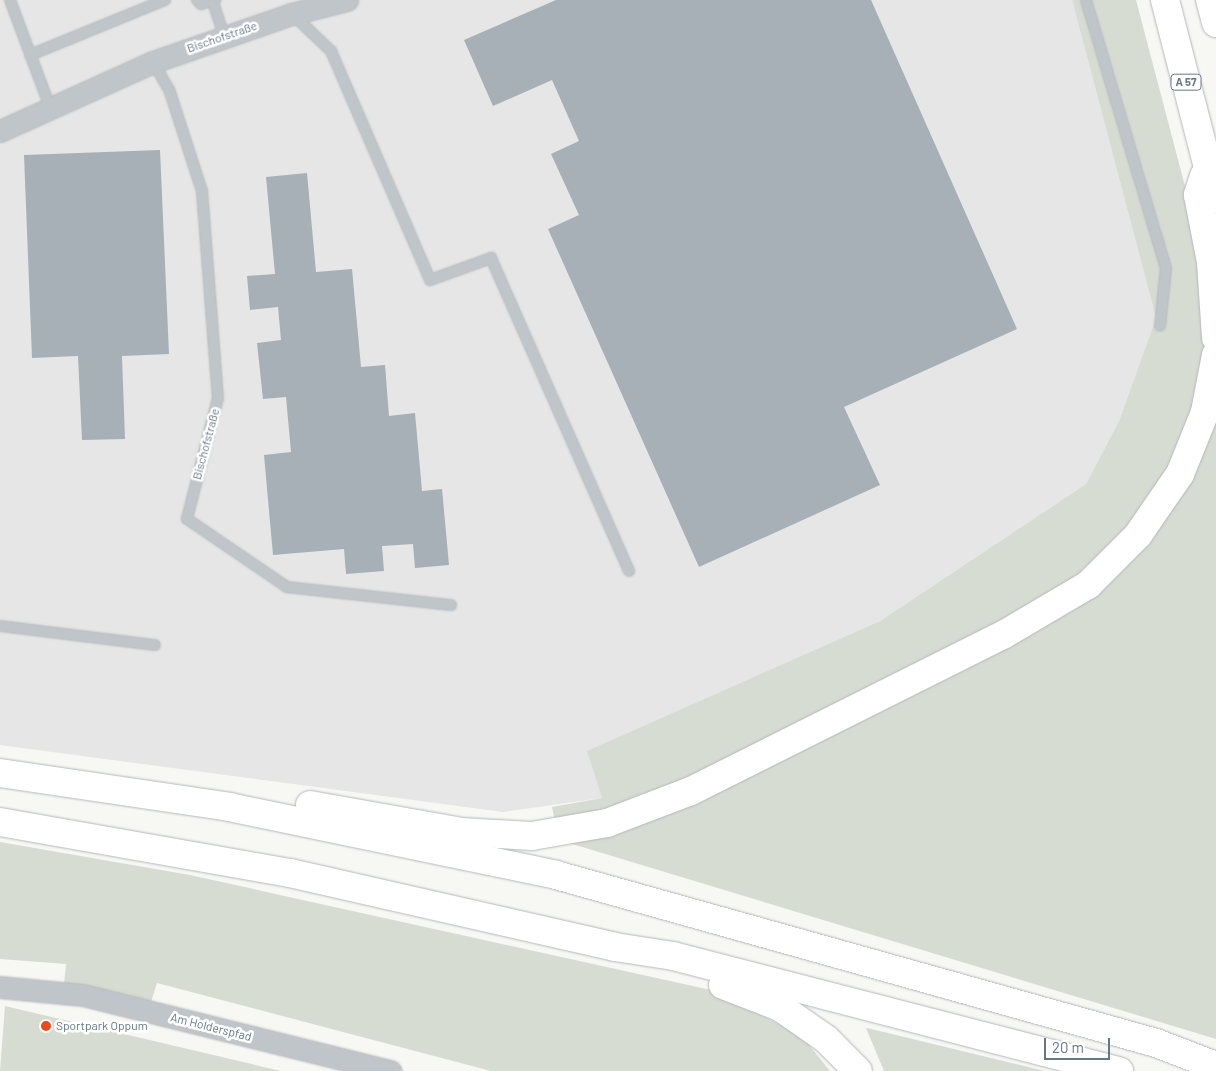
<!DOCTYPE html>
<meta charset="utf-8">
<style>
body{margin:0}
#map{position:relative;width:1216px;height:1071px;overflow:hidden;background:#f7f7f4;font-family:Barlow,sans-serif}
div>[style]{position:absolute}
.built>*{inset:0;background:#e5e6e5}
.green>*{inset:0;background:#d7dcd3}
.building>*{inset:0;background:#a7b0b6}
.roads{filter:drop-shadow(0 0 1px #b3b8bb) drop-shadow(0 0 1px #b3b8bb)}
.lane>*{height:10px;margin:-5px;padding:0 5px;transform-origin:5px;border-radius:5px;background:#c0c5c9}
.street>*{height:21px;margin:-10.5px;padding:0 10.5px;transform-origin:10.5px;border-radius:10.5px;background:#c0c5c9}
.highway>*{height:28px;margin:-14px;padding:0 14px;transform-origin:14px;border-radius:14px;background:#fff}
.dots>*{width:14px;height:14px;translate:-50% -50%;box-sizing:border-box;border:2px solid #fff;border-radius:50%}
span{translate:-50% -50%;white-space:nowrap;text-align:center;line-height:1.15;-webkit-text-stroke:5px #fff;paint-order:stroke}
.shield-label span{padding:1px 4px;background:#fff;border:1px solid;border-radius:4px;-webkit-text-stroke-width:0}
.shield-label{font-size:11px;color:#657887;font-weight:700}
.street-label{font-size:12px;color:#657887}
.poi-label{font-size:12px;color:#657887}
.left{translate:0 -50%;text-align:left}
.scale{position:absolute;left:1044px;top:1038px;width:66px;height:22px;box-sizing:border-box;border:2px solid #657887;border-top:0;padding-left:6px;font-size:15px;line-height:18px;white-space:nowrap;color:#657887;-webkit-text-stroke:4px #fff;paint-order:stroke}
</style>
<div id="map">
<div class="built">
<div style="clip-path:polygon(0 0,1072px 0,1156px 318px,1119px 421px,1086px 484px,880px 621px,588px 751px,602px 798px,503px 812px,0 745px)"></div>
</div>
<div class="green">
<div style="clip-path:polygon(1072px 0,1136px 0,1216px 304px,1216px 1039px,559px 840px,552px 807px,602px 798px,587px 751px,880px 621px,1086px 484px,1119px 421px,1156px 318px)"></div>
<div style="clip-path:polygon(0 842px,190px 875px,711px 990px,801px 1035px,830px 1071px,491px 1071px,157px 983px,151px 1002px,64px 984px,66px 964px,0 959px)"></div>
<div style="clip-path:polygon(5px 1006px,281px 1071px,0 1071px)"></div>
<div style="clip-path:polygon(866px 1028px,867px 1028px,1045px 1071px,884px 1071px)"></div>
</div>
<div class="building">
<div style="clip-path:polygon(556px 0,871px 0,1017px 329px,844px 407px,880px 485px,699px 567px,548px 229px,579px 215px,551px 154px,579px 141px,552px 80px,493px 106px,464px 40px)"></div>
<div style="clip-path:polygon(160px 150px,169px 354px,122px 356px,125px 439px,82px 440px,78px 356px,32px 358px,24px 155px)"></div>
<div style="clip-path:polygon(307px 173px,316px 272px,352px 269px,361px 367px,385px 365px,389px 416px,415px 413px,422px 491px,442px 489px,449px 565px,415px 568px,413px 544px,382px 546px,384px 571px,346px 574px,344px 549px,273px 555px,264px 455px,291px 452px,286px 397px,263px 399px,257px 343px,281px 340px,278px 307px,250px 310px,247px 276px,275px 274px,266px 177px)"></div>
</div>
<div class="roads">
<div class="lane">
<div style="left:10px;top:0;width:114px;rotate:69.5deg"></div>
<div style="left:197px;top:0;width:6px;rotate:45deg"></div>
<div style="left:201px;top:4px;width:15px;rotate:-16deg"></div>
<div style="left:1086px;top:0;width:280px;rotate:73.4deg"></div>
<div style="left:1166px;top:268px;width:58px;rotate:95.9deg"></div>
<div style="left:213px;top:2px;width:36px;rotate:72deg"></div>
<div style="left:292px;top:14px;width:54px;rotate:43.5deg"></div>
<div style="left:331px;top:51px;width:249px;rotate:66.6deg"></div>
<div style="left:430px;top:280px;width:65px;rotate:-19.8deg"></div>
<div style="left:491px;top:258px;width:342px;rotate:66.2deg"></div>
<div style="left:30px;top:55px;width:146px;rotate:-22.2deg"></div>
<div style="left:153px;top:62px;width:34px;rotate:60deg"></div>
<div style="left:170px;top:92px;width:104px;rotate:72.1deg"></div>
<div style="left:202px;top:191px;width:208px;rotate:85.6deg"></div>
<div style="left:218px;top:398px;width:125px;rotate:104.4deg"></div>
<div style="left:187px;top:519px;width:121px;rotate:34.2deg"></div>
<div style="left:287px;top:587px;width:165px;rotate:6.3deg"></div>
<div style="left:0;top:626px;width:156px;rotate:7deg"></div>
</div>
<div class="street">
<div style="left:0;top:131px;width:168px;rotate:-24.3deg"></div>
<div style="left:153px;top:62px;width:147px;rotate:-19.1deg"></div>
<div style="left:292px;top:14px;width:57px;rotate:-14.3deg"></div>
<div style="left:0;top:987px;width:83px;rotate:5.5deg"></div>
<div style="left:83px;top:995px;width:317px;rotate:13.9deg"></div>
</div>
<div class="highway">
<div style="left:1165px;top:0;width:205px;rotate:75.6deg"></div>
<div style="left:1210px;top:0;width:24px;rotate:75deg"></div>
<div style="left:1204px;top:176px;width:20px;rotate:108deg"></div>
<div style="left:1198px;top:195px;width:68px;rotate:79deg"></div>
<div style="left:1211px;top:262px;width:76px;rotate:86.2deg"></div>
<div style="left:0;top:773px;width:232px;rotate:8.4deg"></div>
<div style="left:229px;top:807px;width:334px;rotate:11.7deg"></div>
<div style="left:556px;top:875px;width:623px;rotate:15.64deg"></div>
<div style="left:1156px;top:1043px;width:64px;rotate:21deg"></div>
<div style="left:310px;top:805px;width:153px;rotate:10.1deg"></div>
<div style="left:461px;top:832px;width:71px;rotate:3.2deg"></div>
<div style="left:532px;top:836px;width:76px;rotate:-9.8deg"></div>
<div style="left:607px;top:823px;width:90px;rotate:-20.9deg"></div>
<div style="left:691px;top:791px;width:349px;rotate:-26.6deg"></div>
<div style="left:1003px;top:635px;width:99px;rotate:-30.5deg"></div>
<div style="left:1088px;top:585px;width:71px;rotate:-45deg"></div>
<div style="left:1138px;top:535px;width:74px;rotate:-55.5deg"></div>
<div style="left:1180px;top:474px;width:67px;rotate:-68deg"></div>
<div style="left:1205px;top:412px;width:58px;rotate:-79.1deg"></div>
<div style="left:0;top:822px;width:294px;rotate:10deg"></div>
<div style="left:290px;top:873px;width:333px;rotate:12.8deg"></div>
<div style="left:615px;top:947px;width:59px;rotate:8.8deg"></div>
<div style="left:673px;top:956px;width:461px;rotate:14.5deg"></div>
<div style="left:723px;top:985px;width:61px;rotate:21.1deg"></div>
<div style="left:780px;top:1007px;width:56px;rotate:34.8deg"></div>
<div style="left:826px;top:1039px;width:45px;rotate:45deg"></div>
</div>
</div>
<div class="dots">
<div style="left:46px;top:1026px;background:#ec491f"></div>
</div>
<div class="shield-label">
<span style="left:1186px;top:82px">A 57</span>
</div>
<div class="street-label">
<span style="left:222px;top:37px;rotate:-19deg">Bischofstraße</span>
<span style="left:206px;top:444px;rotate:-75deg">Bischofstraße</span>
<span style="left:211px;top:1027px;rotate:14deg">Am Holderspfad</span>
</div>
<div class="poi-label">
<span class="left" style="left:56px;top:1026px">Sportpark Oppum</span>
</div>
<div class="scale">20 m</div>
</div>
